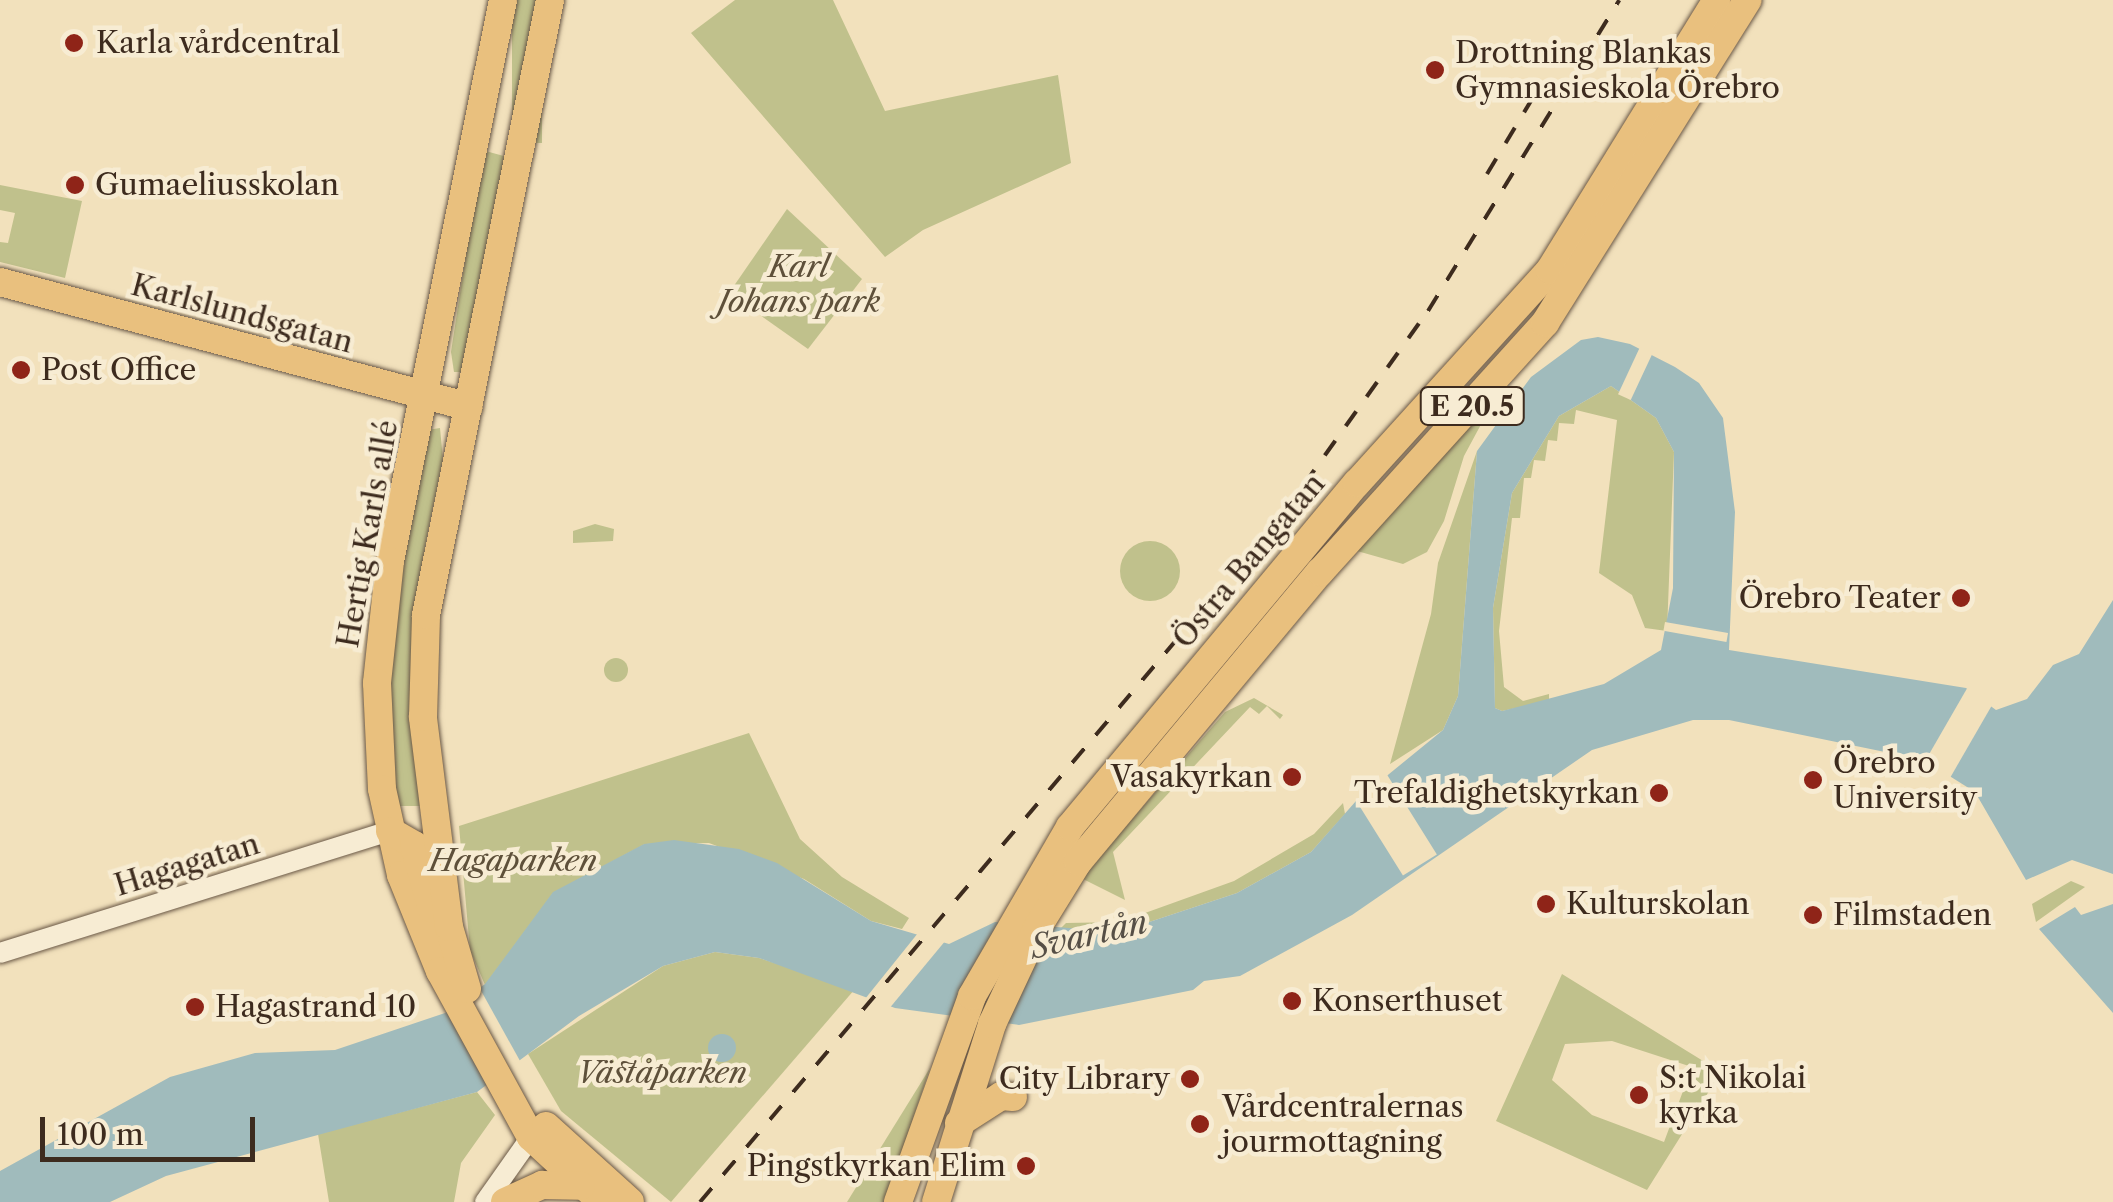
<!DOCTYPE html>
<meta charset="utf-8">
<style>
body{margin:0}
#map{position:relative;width:2113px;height:1202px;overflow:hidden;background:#f2e1bc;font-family:"Libre Caslon Text",serif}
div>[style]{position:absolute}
.green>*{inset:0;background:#c0c18c;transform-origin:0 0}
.round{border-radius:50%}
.water>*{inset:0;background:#a0bbbc}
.pier>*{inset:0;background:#f2e1bc;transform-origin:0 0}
.roads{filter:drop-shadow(0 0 2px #6a5846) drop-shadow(0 0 2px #6a5846)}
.minor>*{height:20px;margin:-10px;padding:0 10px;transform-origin:10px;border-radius:10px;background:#f7ecd3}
.major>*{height:28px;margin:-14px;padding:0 14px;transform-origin:14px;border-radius:14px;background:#e9c07e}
.rail>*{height:4px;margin-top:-2px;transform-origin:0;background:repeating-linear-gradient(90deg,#3d2b1e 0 18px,transparent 0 36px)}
.dots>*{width:28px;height:28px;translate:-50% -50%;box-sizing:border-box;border:5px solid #f7ecd3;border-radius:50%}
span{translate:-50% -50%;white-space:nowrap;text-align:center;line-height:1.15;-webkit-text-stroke:9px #f7ecd3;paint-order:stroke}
.shield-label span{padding:2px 8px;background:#f7ecd3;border:2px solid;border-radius:8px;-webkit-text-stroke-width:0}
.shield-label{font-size:28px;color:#3d2b1e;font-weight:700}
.poi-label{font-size:30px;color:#3d2b1e}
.left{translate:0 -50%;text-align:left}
.right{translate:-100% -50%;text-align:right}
.park-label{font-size:30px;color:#5e503a;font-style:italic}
.street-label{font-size:30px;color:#3d2b1e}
.water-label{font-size:32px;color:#564f46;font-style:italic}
.scale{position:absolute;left:40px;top:1117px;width:215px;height:45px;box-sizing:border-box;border:5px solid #3d2b1e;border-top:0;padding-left:12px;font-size:30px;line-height:35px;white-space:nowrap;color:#3d2b1e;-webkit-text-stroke:8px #f7ecd3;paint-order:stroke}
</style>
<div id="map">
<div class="green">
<div style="left:512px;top:0;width:30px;height:143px"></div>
<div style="clip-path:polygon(735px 0,833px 0,885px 111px,1058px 75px,1071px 163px,923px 230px,885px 257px,691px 33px)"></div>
<div style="clip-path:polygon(482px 150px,511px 158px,468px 372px,454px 372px,451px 352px)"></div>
<div style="clip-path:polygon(0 185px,82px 201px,65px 278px,0 262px,0 242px,8px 243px,15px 213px,0 210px)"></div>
<div style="clip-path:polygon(787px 209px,862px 279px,808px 349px,729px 293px)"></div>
<div style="clip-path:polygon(1611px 386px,1656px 418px,1674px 452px,1667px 631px,1645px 628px,1632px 595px,1599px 573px,1617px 420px,1576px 410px,1574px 424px,1559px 423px,1557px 441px,1548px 440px,1545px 461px,1534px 460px,1531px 478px,1524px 478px,1520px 518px,1512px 518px,1499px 631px,1504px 687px,1523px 701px,1549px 694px,1549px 701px,1502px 711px,1495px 708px,1493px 608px,1512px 493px,1559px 416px)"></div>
<div style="clip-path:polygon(1487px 400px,1492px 404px,1464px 456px,1444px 521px,1427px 552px,1403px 564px,1350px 549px)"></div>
<div style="clip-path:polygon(440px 428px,443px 460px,425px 547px,417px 659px,422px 806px,395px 806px,388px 765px,391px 612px,427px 430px)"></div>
<div style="clip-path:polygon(1477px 451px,1458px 696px,1443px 730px,1390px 764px,1431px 614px,1438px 563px)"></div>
<div style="clip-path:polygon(595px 524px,614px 529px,613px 541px,573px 543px,573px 531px)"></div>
<div class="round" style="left:1120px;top:541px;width:60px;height:60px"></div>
<div class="round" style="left:604px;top:658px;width:24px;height:24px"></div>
<div style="clip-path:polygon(1254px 698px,1283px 715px,1280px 719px,1267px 706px,1259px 714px,1250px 707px,1113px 852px,1125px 900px,1081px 878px,1225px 712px)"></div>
<div style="clip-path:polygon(749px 733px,800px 839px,842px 877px,909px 918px,902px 929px,871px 921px,804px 879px,709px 843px,645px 844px,553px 893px,485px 985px,470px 950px,459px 826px)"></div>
<div style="clip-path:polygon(1343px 803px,1345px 814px,1311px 852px,1237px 893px,1119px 932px,1058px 931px,1066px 923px,1120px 922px,1234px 881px,1314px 834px)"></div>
<div style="clip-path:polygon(2071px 881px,2085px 887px,2036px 922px,2032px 904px)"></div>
<div style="clip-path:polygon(715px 952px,759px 958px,855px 989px,671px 1202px,561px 1111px,528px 1054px,663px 966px)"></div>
<div style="clip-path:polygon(evenodd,1562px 974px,1721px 1072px,1647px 1190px,1496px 1121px,1562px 974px,1612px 1041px,1692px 1067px,1664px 1142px,1592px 1115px,1552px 1080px,1565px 1044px,1612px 1041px)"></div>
<div style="clip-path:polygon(930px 1068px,885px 1202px,847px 1202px)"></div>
<div style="clip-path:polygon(477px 1092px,495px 1115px,461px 1163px,454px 1202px,329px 1202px,318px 1134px)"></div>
</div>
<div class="water">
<div style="clip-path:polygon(evenodd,1598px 337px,1630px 344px,1675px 367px,1699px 383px,1723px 418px,1735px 512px,1729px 650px,1966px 688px,1996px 710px,2027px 699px,2053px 665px,2079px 654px,2113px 600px,2113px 874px,2072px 860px,2026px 880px,1975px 792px,1924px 760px,1729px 720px,1693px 720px,1592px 750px,1352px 915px,1240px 976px,1204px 981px,1193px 990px,1019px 1025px,895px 1008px,759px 958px,715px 952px,663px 966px,579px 1016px,477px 1092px,166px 1176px,110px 1202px,0 1202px,0 1171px,170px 1077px,255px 1053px,335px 1050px,445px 1013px,485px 984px,553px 892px,644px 844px,674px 840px,739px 849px,777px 863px,871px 921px,949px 944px,995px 922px,1119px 932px,1237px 893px,1311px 852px,1356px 801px,1443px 730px,1458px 696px,1477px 451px,1531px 377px,1581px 340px,1598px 337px,1611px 386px,1656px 418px,1674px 452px,1673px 588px,1661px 650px,1604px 684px,1502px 711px,1495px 708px,1493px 608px,1512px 493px,1559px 416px,1611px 386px)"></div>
<div style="clip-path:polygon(2113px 904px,2113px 1013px,2039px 929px,2075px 907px,2081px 915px)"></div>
<div class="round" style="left:708px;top:1034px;width:28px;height:28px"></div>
</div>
<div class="pier">
<div style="left:1640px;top:347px;width:14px;height:52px;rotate:25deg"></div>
<div style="left:1665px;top:622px;width:64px;height:9px;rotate:10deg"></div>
<div style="left:1969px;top:685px;width:30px;height:90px;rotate:30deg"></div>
<div style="left:1386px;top:773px;width:96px;height:40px;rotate:58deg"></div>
<div style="clip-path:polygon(918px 933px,946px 940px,888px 1010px,865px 999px)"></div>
<div style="left:479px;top:987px;width:89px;height:39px;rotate:61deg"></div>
</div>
<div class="roads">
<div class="minor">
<div style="left:0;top:953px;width:409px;rotate:-17.4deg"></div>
<div style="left:485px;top:1202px;width:80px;rotate:-54.7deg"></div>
</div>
<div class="major">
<div style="left:503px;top:0;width:572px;rotate:101.39deg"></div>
<div style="left:390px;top:561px;width:123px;rotate:96.1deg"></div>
<div style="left:377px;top:683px;width:106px;rotate:87.3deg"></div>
<div style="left:382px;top:789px;width:88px;rotate:77.5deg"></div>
<div style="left:401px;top:875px;width:104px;rotate:67.9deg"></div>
<div style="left:440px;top:971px;width:189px;rotate:61.3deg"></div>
<div style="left:531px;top:1137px;width:96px;rotate:42.5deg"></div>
<div style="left:0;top:282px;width:485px;rotate:14.9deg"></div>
<div style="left:390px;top:831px;width:28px;rotate:30deg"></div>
<div style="left:414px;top:845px;width:66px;rotate:74.3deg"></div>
<div style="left:467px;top:989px;width:65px;rotate:-106.2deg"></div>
<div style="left:449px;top:927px;width:212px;rotate:-97.1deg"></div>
<div style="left:423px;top:717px;width:102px;rotate:-88.3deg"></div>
<div style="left:426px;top:615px;width:627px;rotate:-78.6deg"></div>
<div style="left:959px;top:1123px;width:50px;rotate:-32.7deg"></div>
<div style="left:1001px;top:1096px;width:12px;rotate:5deg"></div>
<div style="left:546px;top:1126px;width:113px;rotate:42.1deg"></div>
<div style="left:505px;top:1202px;width:41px;rotate:-24.7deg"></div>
<div style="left:542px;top:1185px;width:39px;rotate:1deg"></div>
<div style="left:898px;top:1202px;width:219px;rotate:-70.2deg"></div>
<div style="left:972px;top:996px;width:195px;rotate:-59.9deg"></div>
<div style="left:1070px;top:827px;width:448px;rotate:-50.2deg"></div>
<div style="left:1357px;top:483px;width:287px;rotate:-47.8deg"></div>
<div style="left:1550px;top:270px;width:317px;rotate:-58.3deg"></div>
<div style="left:936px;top:1202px;width:187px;rotate:-72.5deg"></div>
<div style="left:992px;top:1024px;width:106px;rotate:-64.9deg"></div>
<div style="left:1037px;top:928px;width:78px;rotate:-58.2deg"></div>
<div style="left:1078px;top:862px;width:378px;rotate:-50.2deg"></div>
<div style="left:1320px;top:572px;width:336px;rotate:-47.9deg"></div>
<div style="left:1545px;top:323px;width:381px;rotate:-57.9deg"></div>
</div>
</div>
<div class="rail">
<div style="left:1487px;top:174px;width:99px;rotate:-59deg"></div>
<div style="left:700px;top:1202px;width:902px;rotate:-49.72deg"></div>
<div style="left:1283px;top:514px;width:249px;rotate:-54.5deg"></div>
<div style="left:1428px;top:311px;width:365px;rotate:-58.4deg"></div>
</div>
<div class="dots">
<div style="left:74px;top:43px;background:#8f2418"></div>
<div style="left:1435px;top:70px;background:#8f2418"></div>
<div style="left:75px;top:185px;background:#8f2418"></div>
<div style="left:21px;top:370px;background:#8f2418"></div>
<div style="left:1961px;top:598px;background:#8f2418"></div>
<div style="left:1292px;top:777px;background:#8f2418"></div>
<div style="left:1813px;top:780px;background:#8f2418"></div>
<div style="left:1659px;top:793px;background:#8f2418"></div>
<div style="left:1546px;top:904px;background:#8f2418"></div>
<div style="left:1813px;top:915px;background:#8f2418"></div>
<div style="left:1292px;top:1001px;background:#8f2418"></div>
<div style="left:195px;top:1007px;background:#8f2418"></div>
<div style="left:1190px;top:1079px;background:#8f2418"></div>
<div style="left:1639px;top:1095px;background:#8f2418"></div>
<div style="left:1200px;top:1124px;background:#8f2418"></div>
<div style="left:1026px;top:1166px;background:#8f2418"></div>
</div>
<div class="shield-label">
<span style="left:1472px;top:406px">E 20.5</span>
</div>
<div class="poi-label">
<span class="left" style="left:96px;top:43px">Karla vårdcentral</span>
<span class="left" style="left:1455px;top:70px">Drottning Blankas<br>Gymnasieskola Örebro</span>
<span class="left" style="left:95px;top:185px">Gumaeliusskolan</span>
<span class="left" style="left:41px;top:370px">Post Office</span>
<span class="right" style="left:1941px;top:598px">Örebro Teater</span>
<span class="left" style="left:1833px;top:780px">Örebro<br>University</span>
<span class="right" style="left:1272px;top:777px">Vasakyrkan</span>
<span class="right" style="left:1639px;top:793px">Trefaldighetskyrkan</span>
<span class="left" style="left:1566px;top:904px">Kulturskolan</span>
<span class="left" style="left:1833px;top:915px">Filmstaden</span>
<span class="left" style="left:1312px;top:1001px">Konserthuset</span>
<span class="left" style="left:215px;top:1007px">Hagastrand 10</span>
<span class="left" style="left:1659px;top:1095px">S:t Nikolai<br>kyrka</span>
<span class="right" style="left:1170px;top:1079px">City Library</span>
<span class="left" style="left:1222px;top:1124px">Vårdcentralernas<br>jourmottagning</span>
<span class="right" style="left:1006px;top:1166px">Pingstkyrkan Elim</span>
</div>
<div class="park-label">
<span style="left:799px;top:284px">Karl<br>Johans park</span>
<span style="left:513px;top:861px">Hagaparken</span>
<span style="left:662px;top:1073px">Väståparken</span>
</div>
<div class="street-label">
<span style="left:242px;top:314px;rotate:15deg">Karlslundsgatan</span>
<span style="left:368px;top:534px;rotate:-80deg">Hertig Karls allé</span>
<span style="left:1249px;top:561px;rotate:-50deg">Östra Bangatan</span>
<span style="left:187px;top:865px;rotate:-17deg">Hagagatan</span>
</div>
<div class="water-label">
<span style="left:1089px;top:935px;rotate:-13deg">Svartån</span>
</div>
<div class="scale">100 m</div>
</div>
